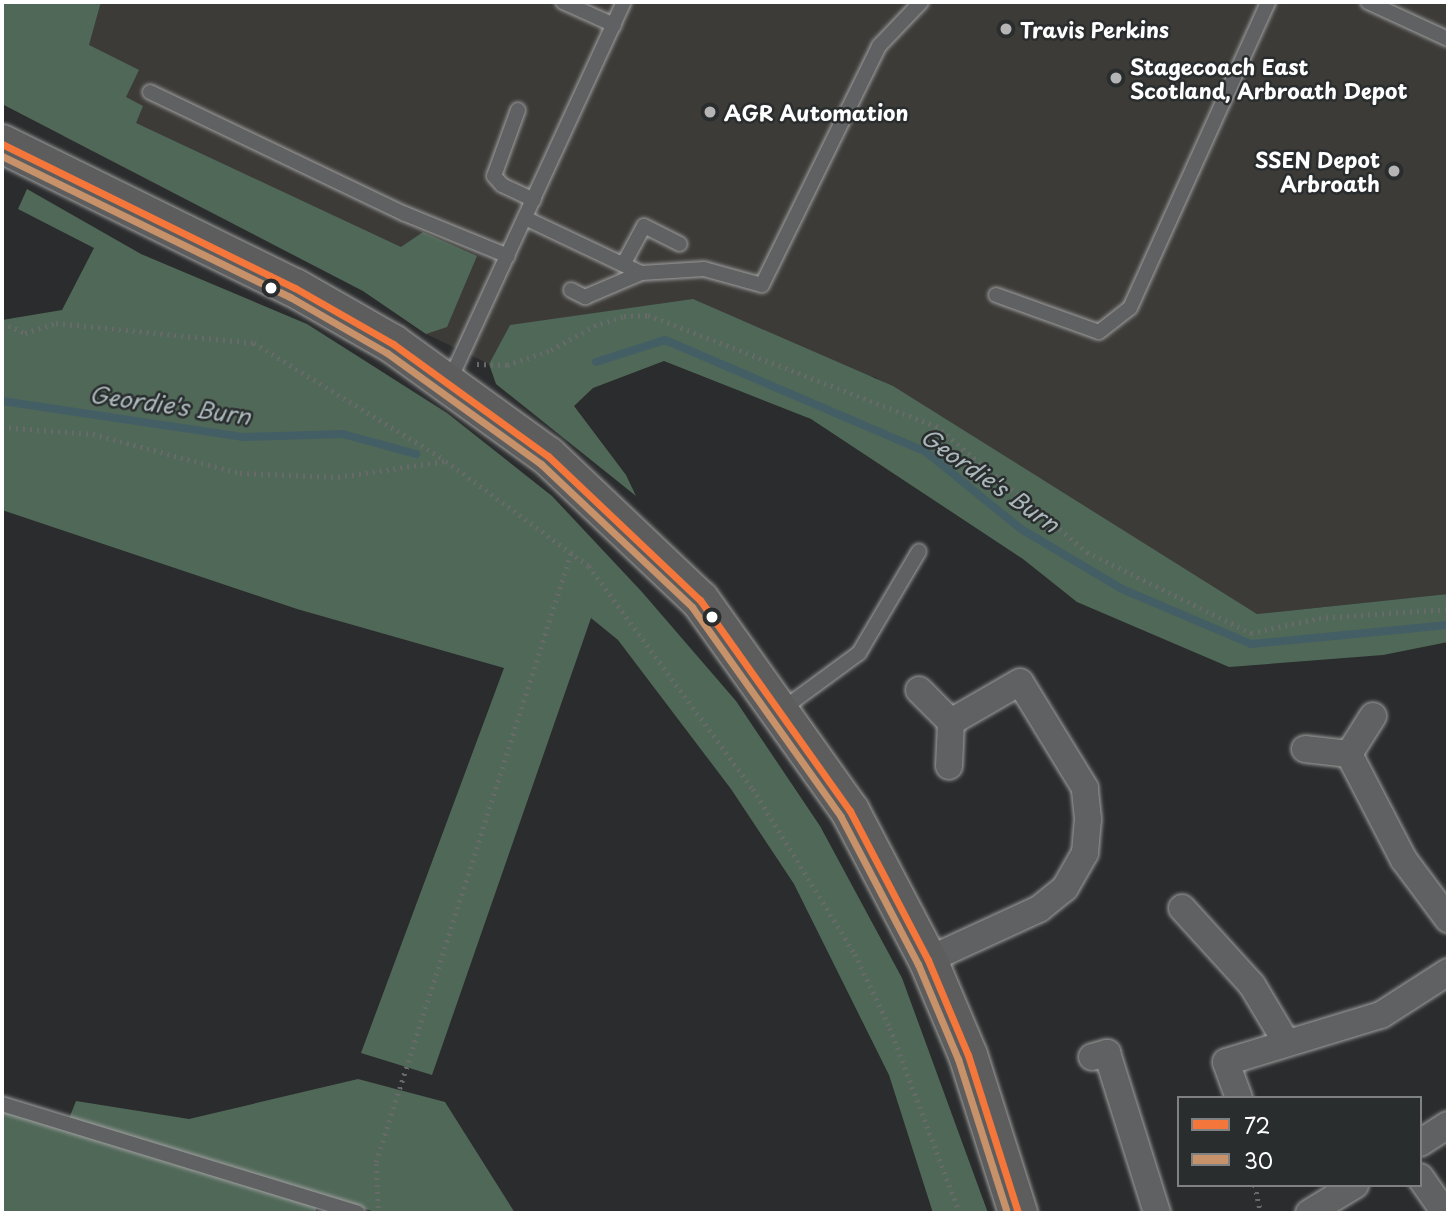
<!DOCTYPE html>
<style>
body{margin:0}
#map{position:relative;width:1450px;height:1215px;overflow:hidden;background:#2b2c2d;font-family:"Playpen Sans",sans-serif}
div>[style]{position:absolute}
.built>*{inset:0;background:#3c3b38}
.green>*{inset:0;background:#506858}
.stream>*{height:8px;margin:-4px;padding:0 4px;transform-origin:4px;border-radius:4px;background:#445e65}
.path>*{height:4.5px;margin-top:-2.25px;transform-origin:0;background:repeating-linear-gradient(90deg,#686969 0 2px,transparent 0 7px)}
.roads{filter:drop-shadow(0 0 2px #a0a0a0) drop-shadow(0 0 2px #a0a0a0)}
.service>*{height:14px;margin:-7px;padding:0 7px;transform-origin:7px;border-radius:7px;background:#606162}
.minor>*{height:26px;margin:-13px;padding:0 13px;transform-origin:13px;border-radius:13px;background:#606162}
.primary>*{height:38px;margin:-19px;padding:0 19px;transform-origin:19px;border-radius:19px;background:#5e5d5d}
.bus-1>*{height:7px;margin:-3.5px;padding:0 3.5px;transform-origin:3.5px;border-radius:3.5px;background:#f5763a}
.bus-2>*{height:7px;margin:-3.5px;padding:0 3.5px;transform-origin:3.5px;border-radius:3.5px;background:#c7916a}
.dots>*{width:19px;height:19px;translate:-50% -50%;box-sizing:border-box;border:4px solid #2a2d2e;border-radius:50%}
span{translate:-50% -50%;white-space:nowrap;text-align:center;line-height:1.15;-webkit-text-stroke:5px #2a2d2e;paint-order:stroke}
.poi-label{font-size:21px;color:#fff;font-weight:700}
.left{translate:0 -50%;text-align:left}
.right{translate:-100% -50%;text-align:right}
.water-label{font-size:23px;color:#acb9bc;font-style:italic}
.frame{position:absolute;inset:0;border:4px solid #fff;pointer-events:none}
.legend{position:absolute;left:1177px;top:1096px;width:245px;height:91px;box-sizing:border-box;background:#2a2d2e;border:2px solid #7f8182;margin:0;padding:9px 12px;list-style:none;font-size:21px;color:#fff}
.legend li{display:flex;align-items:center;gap:14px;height:35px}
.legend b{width:35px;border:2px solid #7f8182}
</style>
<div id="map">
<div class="built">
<div style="clip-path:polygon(101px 2px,1448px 2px,1448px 594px,1257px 614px,875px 377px,510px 325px,489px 364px,426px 334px,363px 291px,63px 136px)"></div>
</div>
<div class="green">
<div style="clip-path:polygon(2px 2px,101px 2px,89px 45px,139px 70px,126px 97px,143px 106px,136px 123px,401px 247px,423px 232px,477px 256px,447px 327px,426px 334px,363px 291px,2px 104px)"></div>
<div style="clip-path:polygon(27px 189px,141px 254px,307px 324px,447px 413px,552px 496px,642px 592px,736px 701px,820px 826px,902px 978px,988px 1213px,933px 1213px,889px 1075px,794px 884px,731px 789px,618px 640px,591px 618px,432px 1075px,361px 1053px,504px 668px,297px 609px,2px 510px,2px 320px,62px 310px,94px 248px,18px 209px)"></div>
<div style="clip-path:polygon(693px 299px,893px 386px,1257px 614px,1448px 594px,1448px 642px,1383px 655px,1229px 667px,1077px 602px,1023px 559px,811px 419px,664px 361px,593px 388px,574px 406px,626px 475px,636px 496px,496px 384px,489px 364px,510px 325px)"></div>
<div style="clip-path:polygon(358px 1079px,445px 1102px,515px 1213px,378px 1213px,320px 1195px,315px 1213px,2px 1213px,2px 1109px,20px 1117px,68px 1121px,76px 1101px,189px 1119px)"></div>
</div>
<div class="stream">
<div style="left:596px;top:362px;width:72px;rotate:-17.7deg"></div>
<div style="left:665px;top:340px;width:284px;rotate:23.2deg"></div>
<div style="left:926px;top:452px;width:122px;rotate:39deg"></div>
<div style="left:1021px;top:529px;width:117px;rotate:30.7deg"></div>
<div style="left:1122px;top:589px;width:140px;rotate:23.1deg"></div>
<div style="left:1251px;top:644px;width:198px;rotate:-5.5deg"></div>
<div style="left:2px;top:401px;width:243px;rotate:8.5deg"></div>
<div style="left:242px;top:437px;width:101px;rotate:-1.7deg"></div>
<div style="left:343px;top:434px;width:76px;rotate:15.3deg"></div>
</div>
<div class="path">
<div style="left:2px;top:323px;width:25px;rotate:23deg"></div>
<div style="left:25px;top:333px;width:33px;rotate:-18deg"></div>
<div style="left:56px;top:323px;width:199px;rotate:5.8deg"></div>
<div style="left:254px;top:343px;width:224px;rotate:31.5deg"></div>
<div style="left:477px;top:364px;width:30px;rotate:2deg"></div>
<div style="left:507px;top:365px;width:46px;rotate:-18.8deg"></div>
<div style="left:551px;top:350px;width:49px;rotate:-29.2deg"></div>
<div style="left:594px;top:326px;width:32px;rotate:-18deg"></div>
<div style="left:624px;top:316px;width:24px;rotate:-2deg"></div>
<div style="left:648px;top:315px;width:309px;rotate:21.1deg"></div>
<div style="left:936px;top:426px;width:197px;rotate:39.8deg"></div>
<div style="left:1087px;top:552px;width:183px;rotate:26.3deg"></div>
<div style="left:1251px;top:633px;width:70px;rotate:-12.4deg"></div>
<div style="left:1319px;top:618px;width:129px;rotate:-4deg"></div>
<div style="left:2px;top:427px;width:91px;rotate:4.4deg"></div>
<div style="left:93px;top:434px;width:152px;rotate:14.9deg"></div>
<div style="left:240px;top:473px;width:98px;rotate:2.3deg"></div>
<div style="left:338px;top:477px;width:109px;rotate:-8.4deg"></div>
<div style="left:446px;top:461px;width:177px;rotate:36.3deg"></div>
<div style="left:589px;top:566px;width:277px;rotate:53.7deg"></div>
<div style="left:753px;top:789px;width:194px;rotate:58.3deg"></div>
<div style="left:855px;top:954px;width:82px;rotate:64.7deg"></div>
<div style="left:890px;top:1028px;width:198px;rotate:69.3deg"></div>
<div style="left:1255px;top:1185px;width:29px;rotate:78deg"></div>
<div style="left:378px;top:1208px;width:46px;rotate:-92.5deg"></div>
<div style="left:376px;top:1162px;width:639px;rotate:-72.25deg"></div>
</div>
<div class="roads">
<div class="service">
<div style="left:563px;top:2px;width:56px;rotate:24.3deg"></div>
<div style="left:1368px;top:2px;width:88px;rotate:24.8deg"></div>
<div style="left:150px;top:92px;width:283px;rotate:25.6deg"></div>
<div style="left:405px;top:214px;width:111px;rotate:22.2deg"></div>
<div style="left:518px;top:110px;width:70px;rotate:110deg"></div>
<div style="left:494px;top:176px;width:12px;rotate:48deg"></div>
<div style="left:502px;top:185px;width:35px;rotate:25deg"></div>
<div style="left:525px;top:218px;width:128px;rotate:25.4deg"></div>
<div style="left:641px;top:273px;width:63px;rotate:-3.6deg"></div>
<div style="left:704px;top:269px;width:60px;rotate:15.4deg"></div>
<div style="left:762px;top:285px;width:266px;rotate:-63.9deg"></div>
<div style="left:879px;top:46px;width:61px;rotate:-46.3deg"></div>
<div style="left:624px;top:263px;width:42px;rotate:-61.6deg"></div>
<div style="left:644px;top:226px;width:40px;rotate:26.6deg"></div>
<div style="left:571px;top:290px;width:16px;rotate:27deg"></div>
<div style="left:585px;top:297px;width:61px;rotate:-23.2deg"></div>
<div style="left:996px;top:295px;width:109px;rotate:19.8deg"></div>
<div style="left:1099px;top:332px;width:39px;rotate:-38deg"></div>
<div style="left:1130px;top:308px;width:336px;rotate:-65.7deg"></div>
<div style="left:449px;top:382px;width:418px;rotate:-65.3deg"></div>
<div style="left:780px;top:711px;width:98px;rotate:-36.3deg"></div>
<div style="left:859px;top:653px;width:118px;rotate:-59.5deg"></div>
<div style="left:2px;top:1104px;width:372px;rotate:17deg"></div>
</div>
<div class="minor">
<div style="left:919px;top:690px;width:45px;rotate:45deg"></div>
<div style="left:951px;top:722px;width:44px;rotate:92.6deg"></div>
<div style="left:1305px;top:749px;width:44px;rotate:6.5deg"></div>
<div style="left:1349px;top:754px;width:45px;rotate:-57.7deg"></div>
<div style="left:1349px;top:754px;width:119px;rotate:62.6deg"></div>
<div style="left:1404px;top:860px;width:74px;rotate:53.3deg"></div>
<div style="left:1182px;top:908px;width:104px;rotate:47.7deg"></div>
<div style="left:1252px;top:985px;width:66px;rotate:59.2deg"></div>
<div style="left:928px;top:960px;width:122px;rotate:-24.7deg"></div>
<div style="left:1039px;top:909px;width:33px;rotate:-39deg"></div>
<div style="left:1065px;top:888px;width:40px;rotate:-60.3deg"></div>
<div style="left:1085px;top:853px;width:34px;rotate:-85deg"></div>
<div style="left:1088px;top:819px;width:31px;rotate:-96deg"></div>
<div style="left:1085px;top:788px;width:124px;rotate:-121.5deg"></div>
<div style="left:1020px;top:682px;width:80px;rotate:149.9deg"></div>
<div style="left:1092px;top:1057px;width:16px;rotate:-15deg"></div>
<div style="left:1107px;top:1053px;width:168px;rotate:72.6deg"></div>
<div style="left:1239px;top:1098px;width:38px;rotate:-110deg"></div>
<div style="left:1226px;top:1062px;width:162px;rotate:-16.9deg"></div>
<div style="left:1381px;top:1015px;width:80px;rotate:-32.7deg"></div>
<div style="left:1420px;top:1143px;width:33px;rotate:-33deg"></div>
<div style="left:1420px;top:1177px;width:44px;rotate:55.2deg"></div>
<div style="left:1309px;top:1213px;width:54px;rotate:-31.3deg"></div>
</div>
<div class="primary">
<div style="left:2px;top:144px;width:326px;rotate:26.2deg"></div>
<div style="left:295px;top:288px;width:113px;rotate:29.7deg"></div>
<div style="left:393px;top:344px;width:191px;rotate:35.9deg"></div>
<div style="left:548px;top:456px;width:209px;rotate:43.5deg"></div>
<div style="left:700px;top:600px;width:259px;rotate:54.6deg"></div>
<div style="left:850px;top:811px;width:168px;rotate:62.4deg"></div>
<div style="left:928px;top:960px;width:103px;rotate:67.2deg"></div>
<div style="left:968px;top:1055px;width:166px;rotate:72.4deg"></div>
</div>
</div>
<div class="bus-1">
<div style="left:2px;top:144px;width:326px;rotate:26.2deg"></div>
<div style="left:295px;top:288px;width:113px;rotate:29.7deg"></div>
<div style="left:393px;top:344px;width:191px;rotate:35.9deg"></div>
<div style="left:548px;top:456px;width:209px;rotate:43.5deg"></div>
<div style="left:700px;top:600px;width:259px;rotate:54.6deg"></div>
<div style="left:850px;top:811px;width:168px;rotate:62.4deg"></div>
<div style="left:928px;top:960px;width:103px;rotate:67.2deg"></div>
<div style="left:968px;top:1055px;width:166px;rotate:72.4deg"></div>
</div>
<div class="bus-2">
<div style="left:2px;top:156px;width:321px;rotate:26.1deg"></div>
<div style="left:290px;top:297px;width:112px;rotate:30deg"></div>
<div style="left:387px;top:353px;width:190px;rotate:35.8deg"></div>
<div style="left:541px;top:464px;width:208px;rotate:43.4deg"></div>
<div style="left:692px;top:607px;width:257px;rotate:54.6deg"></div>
<div style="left:841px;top:817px;width:166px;rotate:62.4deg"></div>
<div style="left:918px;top:964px;width:103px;rotate:67.2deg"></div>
<div style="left:958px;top:1059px;width:162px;rotate:72.3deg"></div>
</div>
<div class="dots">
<div style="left:1006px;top:29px;background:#b5b5b6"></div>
<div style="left:1116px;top:78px;background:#b5b5b6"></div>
<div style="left:710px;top:112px;background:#b5b5b6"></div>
<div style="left:1394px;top:171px;background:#b5b5b6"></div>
<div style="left:271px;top:288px;background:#fff"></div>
<div style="left:712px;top:617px;background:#fff"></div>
</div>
<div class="poi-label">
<span class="left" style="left:1020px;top:29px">Travis Perkins</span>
<span class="left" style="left:1130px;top:78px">Stagecoach East<br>Scotland, Arbroath Depot</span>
<span class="left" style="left:724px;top:112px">AGR Automation</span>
<span class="right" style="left:1380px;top:171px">SSEN Depot<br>Arbroath</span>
</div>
<div class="water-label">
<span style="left:170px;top:405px;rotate:8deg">Geordie's Burn</span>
<span style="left:990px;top:480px;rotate:35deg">Geordie's Burn</span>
</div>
<div class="frame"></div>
<ul class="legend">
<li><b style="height:9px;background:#f5763a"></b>72</li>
<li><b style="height:9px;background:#c7916a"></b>30</li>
</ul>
</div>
